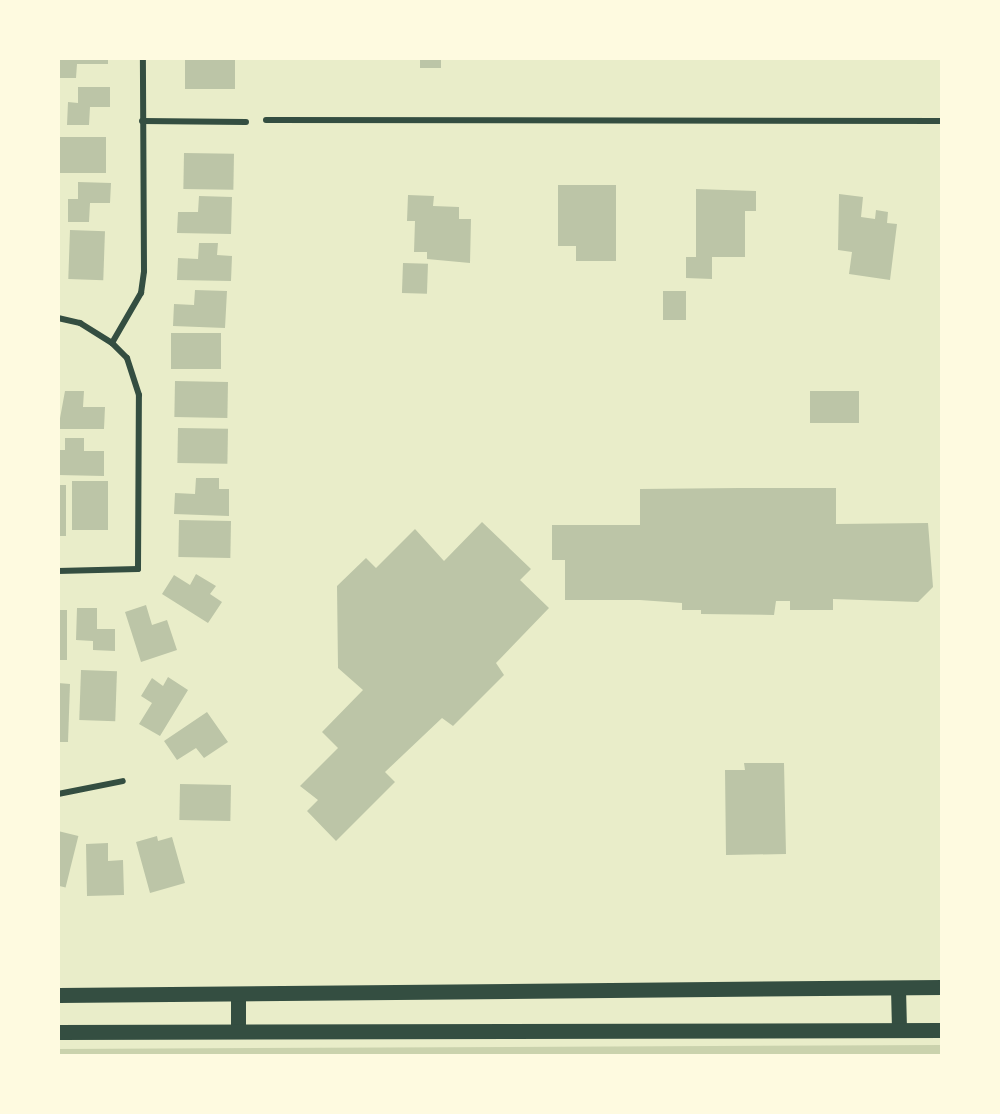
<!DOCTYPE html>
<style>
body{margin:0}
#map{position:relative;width:1000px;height:1114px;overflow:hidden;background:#e9edc9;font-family:"DM Sans",sans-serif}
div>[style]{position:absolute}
.green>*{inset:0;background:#cad2ad}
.building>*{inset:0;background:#bcc5a7;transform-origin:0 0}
.minor>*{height:6px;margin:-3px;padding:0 3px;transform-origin:3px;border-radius:3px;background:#344e41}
.primary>*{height:15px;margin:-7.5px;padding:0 7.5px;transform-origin:7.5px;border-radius:7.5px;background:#344e41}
span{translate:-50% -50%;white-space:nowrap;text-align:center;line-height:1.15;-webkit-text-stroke:4.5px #fefae0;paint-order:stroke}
.frame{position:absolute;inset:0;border:60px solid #fefae0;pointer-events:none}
</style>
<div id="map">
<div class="green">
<div style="clip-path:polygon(941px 1045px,941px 1056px,58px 1055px,59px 1049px)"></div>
</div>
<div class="building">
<div style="clip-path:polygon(58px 58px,108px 58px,108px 64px,77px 64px,76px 78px,58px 78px)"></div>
<div style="left:185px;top:58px;width:50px;height:31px"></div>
<div style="left:420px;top:58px;width:21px;height:10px"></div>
<div style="clip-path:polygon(78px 87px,110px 87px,110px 107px,90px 107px,89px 125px,67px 125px,68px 102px,78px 103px)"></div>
<div style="left:58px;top:137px;width:48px;height:36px"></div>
<div style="left:184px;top:153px;width:50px;height:36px;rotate:1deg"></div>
<div style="clip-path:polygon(78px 182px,111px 183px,110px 203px,90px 203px,89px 222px,68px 222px,68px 199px,78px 199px)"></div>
<div style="clip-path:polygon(558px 185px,616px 185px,616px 261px,576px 261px,576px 246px,558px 246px)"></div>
<div style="clip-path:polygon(696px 189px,756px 191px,756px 211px,745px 211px,745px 257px,712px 257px,712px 279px,686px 278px,686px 257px,696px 257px)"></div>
<div style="clip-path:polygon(839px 194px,863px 197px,861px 217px,875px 219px,876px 210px,888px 212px,887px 223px,897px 224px,890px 280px,849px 274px,852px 252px,838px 250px)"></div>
<div style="clip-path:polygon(408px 195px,434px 196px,433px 206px,459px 207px,459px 219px,471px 219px,470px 263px,427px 259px,427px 252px,414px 252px,415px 221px,407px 221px)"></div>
<div style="clip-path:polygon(199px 196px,232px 197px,231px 234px,177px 233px,178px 212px,198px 212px)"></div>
<div style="left:70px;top:230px;width:35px;height:49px;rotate:2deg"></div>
<div style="clip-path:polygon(199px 243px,218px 243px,217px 255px,232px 256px,231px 281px,177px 280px,178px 258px,198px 259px)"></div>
<div style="left:403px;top:263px;width:25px;height:30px;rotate:2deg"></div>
<div style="clip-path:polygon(195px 290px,227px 291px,225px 328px,173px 326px,174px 304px,194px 305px)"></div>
<div style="left:663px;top:291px;width:23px;height:29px"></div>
<div style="left:171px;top:333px;width:50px;height:36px"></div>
<div style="left:175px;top:381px;width:53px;height:36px;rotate:1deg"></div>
<div style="clip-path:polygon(65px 391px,84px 391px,83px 407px,105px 407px,104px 429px,58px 429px)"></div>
<div style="left:859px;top:391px;width:32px;height:49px;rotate:90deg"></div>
<div style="left:178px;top:428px;width:50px;height:35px;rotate:1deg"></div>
<div style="clip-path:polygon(65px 438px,84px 438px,84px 451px,104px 451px,104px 476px,58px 475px,58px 450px,65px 450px)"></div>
<div style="clip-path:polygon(196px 478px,219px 478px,219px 489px,229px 489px,229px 516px,174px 514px,175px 493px,195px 494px)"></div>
<div style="left:72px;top:481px;width:36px;height:49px"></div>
<div style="left:58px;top:485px;width:8px;height:51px"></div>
<div style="clip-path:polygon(739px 488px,836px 488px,836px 524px,928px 523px,933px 587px,918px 602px,833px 599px,833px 610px,790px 610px,790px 601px,776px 601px,774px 615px,701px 614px,701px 610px,682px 610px,682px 603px,640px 600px,565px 600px,565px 560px,552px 560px,552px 525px,640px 525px,640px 489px)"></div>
<div style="left:179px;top:520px;width:52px;height:37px;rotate:1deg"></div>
<div style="clip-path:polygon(482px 522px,531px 569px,520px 580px,549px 608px,496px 663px,504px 675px,453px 726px,442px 718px,385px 772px,395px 782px,336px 841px,307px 811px,318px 800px,300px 786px,338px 748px,322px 732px,363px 690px,338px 668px,337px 586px,366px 558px,376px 568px,415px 529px,444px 561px)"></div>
<div style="clip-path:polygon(196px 574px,216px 586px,210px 594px,222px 602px,208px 623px,162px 594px,174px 575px,190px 585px)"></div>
<div style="clip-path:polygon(146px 605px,152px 625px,167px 620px,177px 650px,141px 662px,125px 612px)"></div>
<div style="clip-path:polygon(77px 608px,97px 608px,97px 629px,115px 629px,115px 651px,93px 650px,93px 641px,76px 640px)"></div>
<div style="left:58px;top:610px;width:9px;height:50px"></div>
<div style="left:81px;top:670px;width:36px;height:50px;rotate:2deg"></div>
<div style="clip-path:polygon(168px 677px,188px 690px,160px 736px,139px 724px,152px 703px,141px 696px,152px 678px,163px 686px)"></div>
<div style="clip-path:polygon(58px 683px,70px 684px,68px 742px,58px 742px)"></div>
<div style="clip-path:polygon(207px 712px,228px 742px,204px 758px,196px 748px,177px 760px,164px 741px)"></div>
<div style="clip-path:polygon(744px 763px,784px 763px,786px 854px,726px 855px,725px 770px,745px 770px)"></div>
<div style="left:180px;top:784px;width:51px;height:36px;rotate:1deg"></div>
<div style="left:58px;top:831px;width:21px;height:53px;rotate:14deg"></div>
<div style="clip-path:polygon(157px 836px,158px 841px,172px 837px,185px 883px,150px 893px,136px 842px)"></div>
<div style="clip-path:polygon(108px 843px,108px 861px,123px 860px,124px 895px,87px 896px,86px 844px)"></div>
</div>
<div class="minor">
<div style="left:266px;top:120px;width:676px;rotate:0.08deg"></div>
<div style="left:142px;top:121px;width:104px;rotate:0.6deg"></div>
<div style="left:58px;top:318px;width:23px;rotate:13deg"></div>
<div style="left:80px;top:323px;width:38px;rotate:32deg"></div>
<div style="left:58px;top:571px;width:80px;rotate:-1.4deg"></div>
<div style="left:138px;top:569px;width:174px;rotate:-89.7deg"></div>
<div style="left:139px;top:395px;width:39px;rotate:-108deg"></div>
<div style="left:127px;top:358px;width:21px;rotate:-135deg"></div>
<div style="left:112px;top:343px;width:58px;rotate:-59.9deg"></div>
<div style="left:141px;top:293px;width:22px;rotate:-82deg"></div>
<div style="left:144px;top:271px;width:213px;rotate:-90.3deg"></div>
<div style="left:58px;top:794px;width:66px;rotate:-11.3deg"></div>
</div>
<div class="primary">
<div style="left:898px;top:988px;width:42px;rotate:88.6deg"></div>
<div style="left:238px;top:994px;width:37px;rotate:90deg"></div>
<div style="left:58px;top:995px;width:884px;rotate:-0.52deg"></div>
<div style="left:58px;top:1032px;width:884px;rotate:-0.13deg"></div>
</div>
<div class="frame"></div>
</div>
